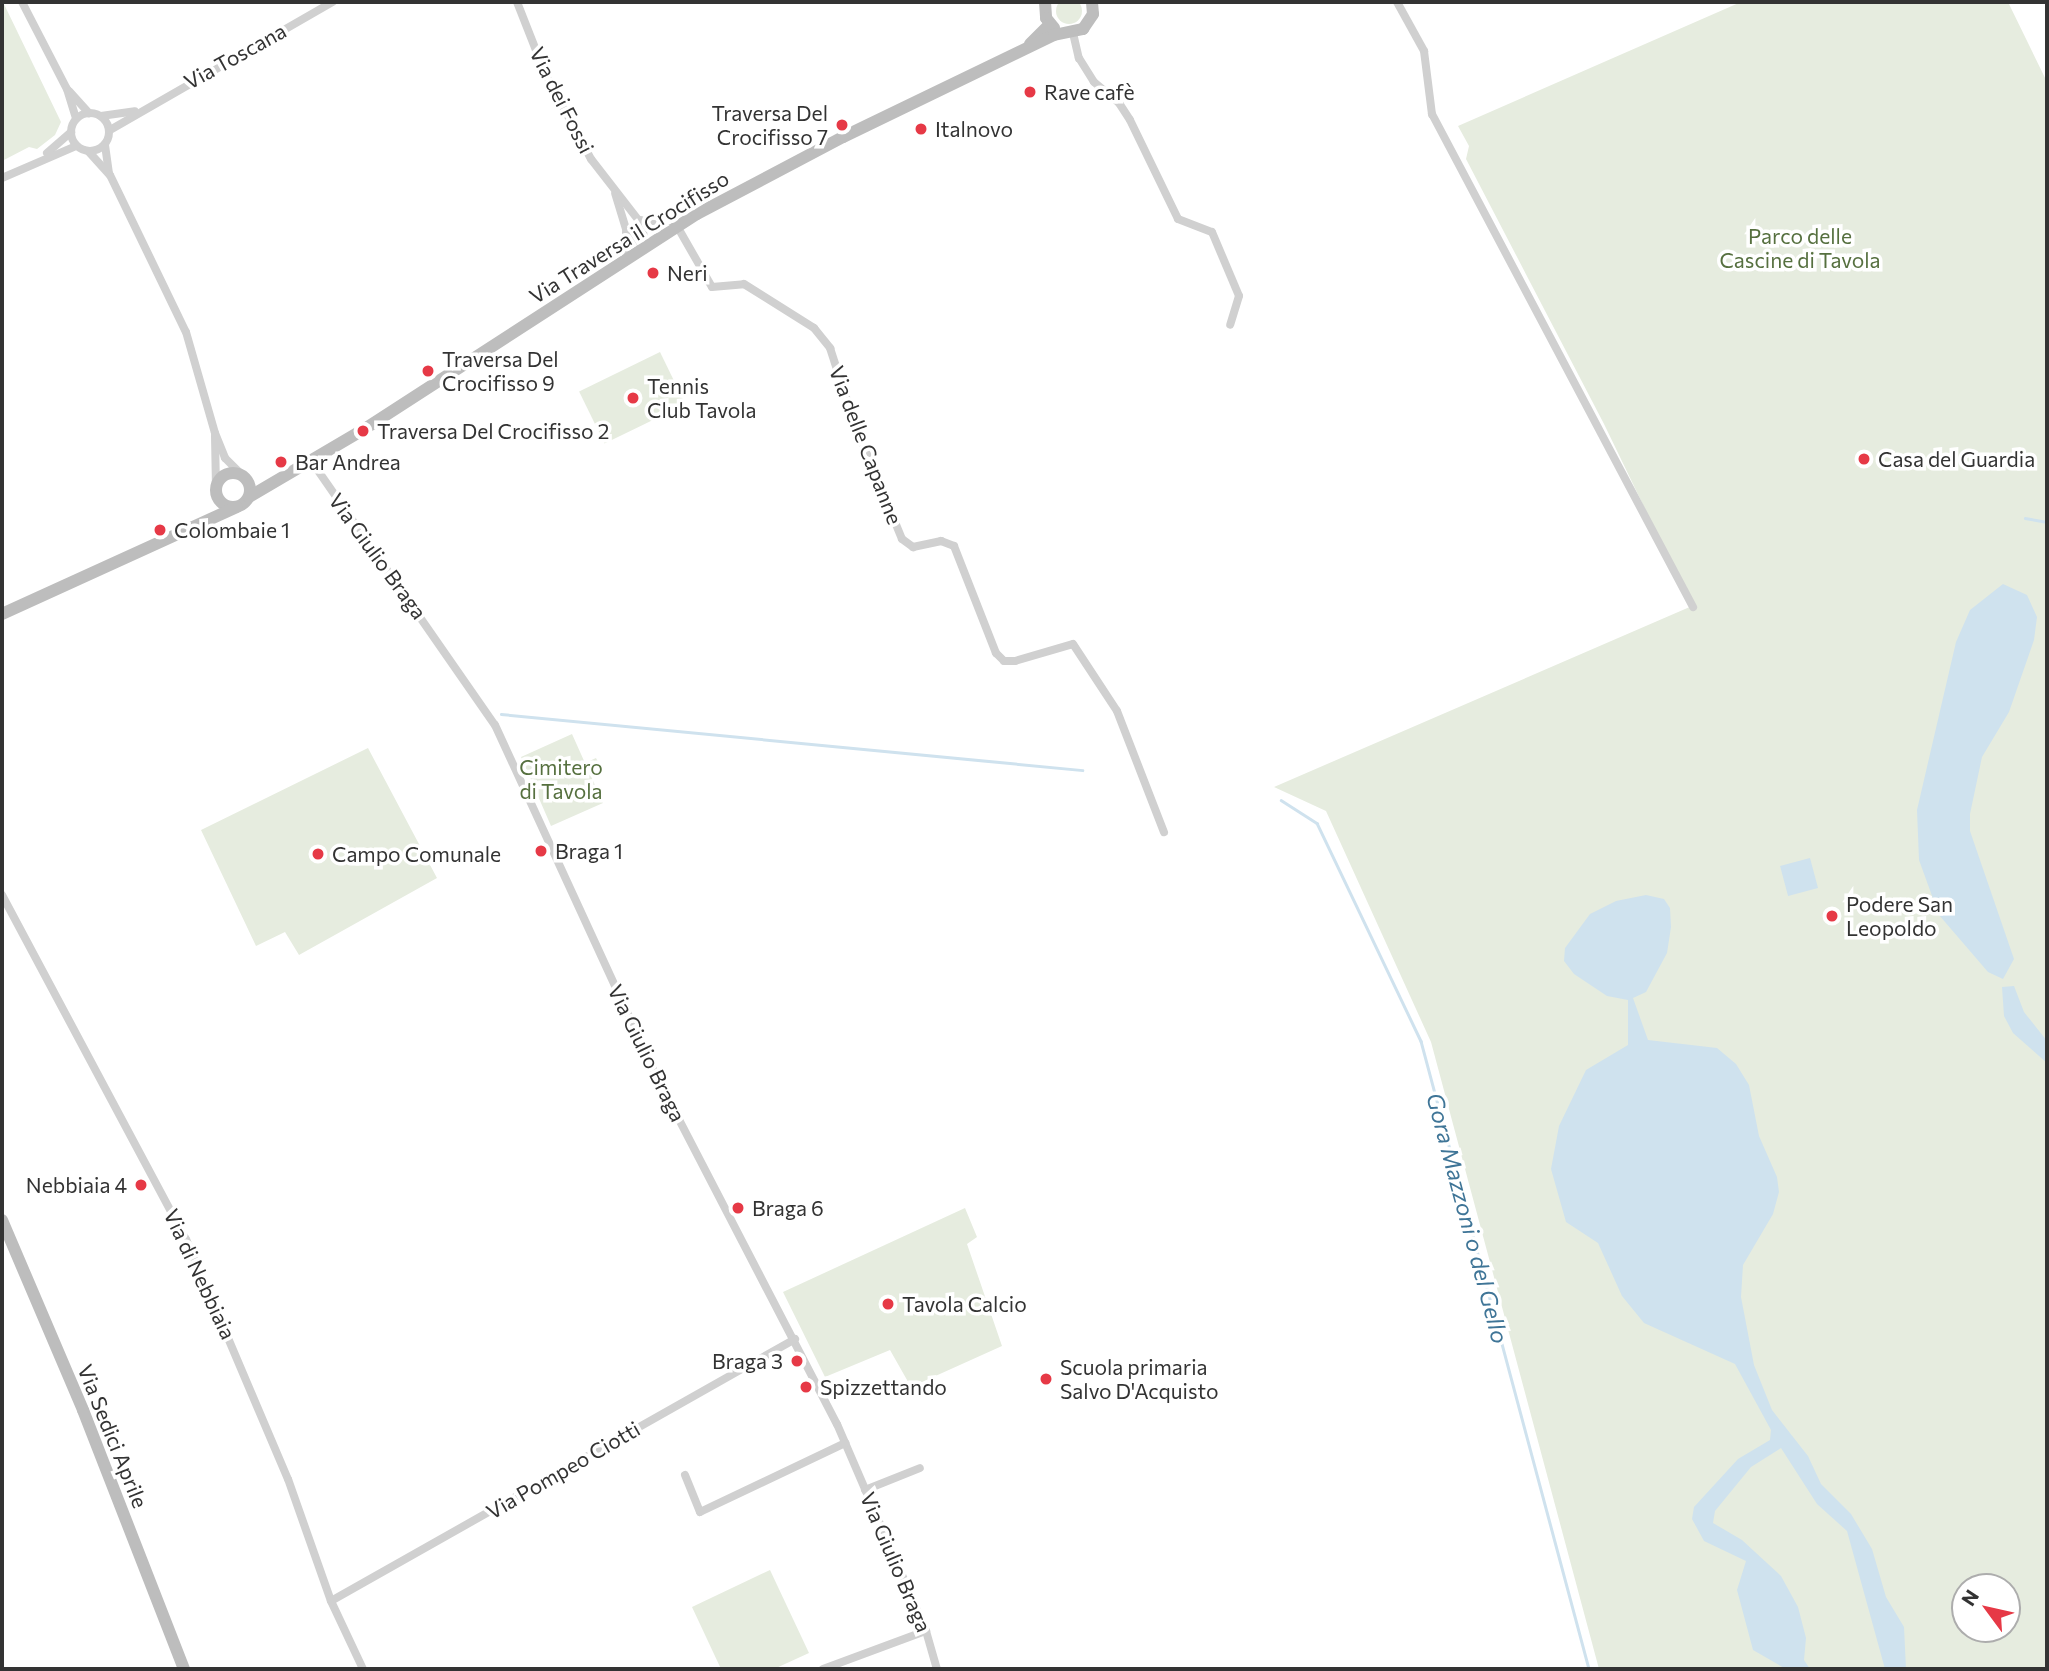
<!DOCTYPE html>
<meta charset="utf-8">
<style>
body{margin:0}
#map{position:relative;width:2049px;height:1671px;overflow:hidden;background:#fff;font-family:Commissioner,sans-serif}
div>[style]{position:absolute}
.green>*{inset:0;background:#e6ecdf;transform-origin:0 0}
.round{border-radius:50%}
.water>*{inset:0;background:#cfe2ee;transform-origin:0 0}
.stream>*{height:2.5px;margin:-1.25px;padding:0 1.25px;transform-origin:1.25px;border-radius:1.25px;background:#cfe2ee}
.street>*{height:8px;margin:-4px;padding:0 4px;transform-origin:4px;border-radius:4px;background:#d0d0d0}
.street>.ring{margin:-4px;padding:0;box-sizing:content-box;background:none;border:8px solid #d0d0d0;border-radius:50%}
.secondary>*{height:12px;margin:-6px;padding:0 6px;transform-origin:6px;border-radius:6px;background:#bdbdbd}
.secondary>.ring{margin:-6px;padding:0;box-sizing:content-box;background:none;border:12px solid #bdbdbd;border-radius:50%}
.dots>*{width:19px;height:19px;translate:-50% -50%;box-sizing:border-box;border:4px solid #fff;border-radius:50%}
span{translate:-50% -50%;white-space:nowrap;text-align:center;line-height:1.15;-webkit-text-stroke:7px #fff;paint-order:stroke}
.street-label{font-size:21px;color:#333}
.poi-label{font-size:21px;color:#333}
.left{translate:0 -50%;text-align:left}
.right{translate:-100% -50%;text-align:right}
.park-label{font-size:21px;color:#56703f}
.water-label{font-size:23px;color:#3f7597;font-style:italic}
.frame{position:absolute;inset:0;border:4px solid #333;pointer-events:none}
.north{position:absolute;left:1951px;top:1573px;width:70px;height:70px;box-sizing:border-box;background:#fff;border:2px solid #adadad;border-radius:50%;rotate:303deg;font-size:19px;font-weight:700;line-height:28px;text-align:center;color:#333}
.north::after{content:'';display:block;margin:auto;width:24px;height:32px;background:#e63946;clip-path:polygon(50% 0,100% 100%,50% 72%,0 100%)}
</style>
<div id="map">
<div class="green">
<div class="round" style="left:1056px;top:-2px;width:26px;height:26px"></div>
<div style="clip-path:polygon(3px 2px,61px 122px,55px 135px,37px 149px,29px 147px,2px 161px)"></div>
<div style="clip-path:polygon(evenodd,1741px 2px,2008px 2px,2047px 82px,2047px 1669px,1599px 1669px,1431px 1042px,1326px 811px,1274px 787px,1692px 606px,1604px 424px,1466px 159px,1469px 146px,1458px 126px,1741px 2px,1965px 1587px,2007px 1587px,2007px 1629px,1965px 1629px,1965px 1587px)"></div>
<div style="left:660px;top:352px;width:58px;height:90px;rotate:64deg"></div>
<div style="clip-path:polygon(572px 734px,585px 763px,596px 758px,601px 768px,590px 774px,603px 803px,551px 826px,521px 757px)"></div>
<div style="clip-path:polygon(368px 748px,437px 878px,299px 955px,285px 932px,256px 946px,201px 830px)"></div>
<div style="clip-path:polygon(965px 1208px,977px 1237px,967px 1244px,1002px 1346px,911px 1387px,890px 1350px,825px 1377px,783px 1292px)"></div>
<div style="clip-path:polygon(770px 1570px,809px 1653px,774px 1669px,721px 1669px,692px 1607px)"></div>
</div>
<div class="water">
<div style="clip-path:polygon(2003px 584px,2027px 595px,2037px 617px,2034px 640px,2009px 712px,1982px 757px,1970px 814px,1970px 831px,2014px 959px,2003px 979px,1988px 972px,1939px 915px,1919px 860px,1917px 810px,1956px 642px,1970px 610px)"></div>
<div style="left:1810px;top:858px;width:31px;height:31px;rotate:75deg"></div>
<div style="clip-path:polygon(1646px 895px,1664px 899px,1670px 908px,1671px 927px,1667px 953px,1646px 992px,1633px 998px,1648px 1040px,1717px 1048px,1736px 1064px,1749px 1085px,1759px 1136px,1777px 1177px,1779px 1192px,1773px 1214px,1743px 1265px,1741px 1297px,1754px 1365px,1772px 1410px,1808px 1456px,1821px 1484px,1851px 1514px,1872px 1549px,1886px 1597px,1904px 1627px,1906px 1669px,1885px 1669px,1847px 1531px,1817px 1504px,1781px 1448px,1751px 1467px,1715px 1511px,1713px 1523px,1742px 1540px,1781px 1576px,1798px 1607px,1806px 1638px,1804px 1660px,1810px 1669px,1786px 1669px,1753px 1650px,1737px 1590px,1746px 1561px,1704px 1541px,1692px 1519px,1694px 1507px,1738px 1459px,1770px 1440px,1771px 1430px,1735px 1364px,1644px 1323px,1622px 1296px,1598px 1243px,1566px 1222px,1551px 1169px,1559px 1126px,1586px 1070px,1628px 1045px,1628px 1000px,1607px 996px,1574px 974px,1564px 961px,1565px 948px,1590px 914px,1616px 901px)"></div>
<div style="clip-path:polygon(2014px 986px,2024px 1012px,2047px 1041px,2047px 1063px,2013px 1033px,2004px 1016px,2002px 987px)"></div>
</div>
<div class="stream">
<div style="left:2025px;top:518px;width:22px;rotate:10deg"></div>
<div style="left:501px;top:714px;width:584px;rotate:5.51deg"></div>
<div style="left:1281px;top:800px;width:43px;rotate:32.6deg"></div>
<div style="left:1317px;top:823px;width:242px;rotate:64.5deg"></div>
<div style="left:1421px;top:1041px;width:650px;rotate:75.02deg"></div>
</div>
<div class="street">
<div style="left:22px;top:2px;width:98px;rotate:62.7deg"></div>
<div style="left:67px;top:89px;width:31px;rotate:73deg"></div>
<div style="left:517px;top:2px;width:76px;rotate:68.5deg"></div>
<div style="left:545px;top:73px;width:98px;rotate:61.9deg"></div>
<div style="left:591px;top:159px;width:85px;rotate:52.2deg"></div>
<div style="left:643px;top:226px;width:22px;rotate:87deg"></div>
<div style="left:644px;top:248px;width:26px;rotate:-133deg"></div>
<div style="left:626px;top:229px;width:37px;rotate:-107deg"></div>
<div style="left:1397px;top:2px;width:56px;rotate:61.1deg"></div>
<div style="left:1424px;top:51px;width:64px;rotate:82.8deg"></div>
<div style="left:1432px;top:114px;width:558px;rotate:62.1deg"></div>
<div style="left:1073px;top:33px;width:26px;rotate:77deg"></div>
<div style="left:1079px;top:58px;width:28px;rotate:58deg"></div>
<div style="left:1094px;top:82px;width:33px;rotate:40deg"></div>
<div style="left:1119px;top:103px;width:20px;rotate:57deg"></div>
<div style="left:1130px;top:120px;width:110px;rotate:64.1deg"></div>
<div style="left:1178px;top:219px;width:36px;rotate:21deg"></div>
<div style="left:1212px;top:232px;width:69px;rotate:67.1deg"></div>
<div style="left:1239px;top:296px;width:30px;rotate:107deg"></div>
<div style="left:69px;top:91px;width:30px;rotate:48deg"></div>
<div class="ring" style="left:71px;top:113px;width:30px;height:30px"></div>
<div style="left:101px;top:116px;width:34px;rotate:-8deg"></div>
<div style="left:110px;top:130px;width:257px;rotate:-29.9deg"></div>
<div style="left:105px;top:145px;width:28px;rotate:82deg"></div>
<div style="left:89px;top:152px;width:31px;rotate:48deg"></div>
<div style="left:110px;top:175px;width:174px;rotate:64.2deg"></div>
<div style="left:186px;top:332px;width:105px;rotate:74deg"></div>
<div style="left:215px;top:433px;width:27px;rotate:68deg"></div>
<div style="left:225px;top:458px;width:25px;rotate:45deg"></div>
<div style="left:47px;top:153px;width:32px;rotate:-41deg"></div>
<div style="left:2px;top:178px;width:81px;rotate:-23.4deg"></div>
<div style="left:641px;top:220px;width:31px;rotate:17deg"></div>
<div style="left:677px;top:226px;width:70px;rotate:60.2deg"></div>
<div style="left:712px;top:287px;width:32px;rotate:-5deg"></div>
<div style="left:744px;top:284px;width:83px;rotate:32.2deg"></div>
<div style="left:814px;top:328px;width:26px;rotate:51deg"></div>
<div style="left:830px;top:348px;width:81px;rotate:72deg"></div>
<div style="left:855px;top:425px;width:123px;rotate:67.6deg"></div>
<div style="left:902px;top:539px;width:14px;rotate:36deg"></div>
<div style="left:913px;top:547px;width:29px;rotate:-12deg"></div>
<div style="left:941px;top:541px;width:14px;rotate:21deg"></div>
<div style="left:954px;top:546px;width:115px;rotate:68.6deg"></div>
<div style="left:996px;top:653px;width:11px;rotate:45deg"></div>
<div style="left:1004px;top:661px;width:11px"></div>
<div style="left:1015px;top:661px;width:60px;rotate:-16.3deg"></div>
<div style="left:1073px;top:644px;width:80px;rotate:56.7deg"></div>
<div style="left:1117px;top:711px;width:130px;rotate:68.8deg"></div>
<div style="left:626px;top:257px;width:25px;rotate:-90deg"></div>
<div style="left:215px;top:436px;width:50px;rotate:88.9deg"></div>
<div style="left:312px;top:462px;width:320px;rotate:55.2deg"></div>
<div style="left:495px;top:725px;width:390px;rotate:65.3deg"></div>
<div style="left:658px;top:1079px;width:389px;rotate:62.6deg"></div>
<div style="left:837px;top:1424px;width:225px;rotate:66.7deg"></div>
<div style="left:926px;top:1631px;width:40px;rotate:74deg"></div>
<div style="left:2px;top:895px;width:390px;rotate:61.9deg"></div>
<div style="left:186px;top:1239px;width:261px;rotate:67deg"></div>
<div style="left:288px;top:1479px;width:129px;rotate:70.6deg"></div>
<div style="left:331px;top:1601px;width:75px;rotate:64.8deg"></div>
<div style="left:685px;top:1475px;width:40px;rotate:68deg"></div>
<div style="left:700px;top:1512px;width:161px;rotate:-25.4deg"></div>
<div style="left:865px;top:1490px;width:59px;rotate:-21.8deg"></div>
<div style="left:331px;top:1601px;width:533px;rotate:-29.45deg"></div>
<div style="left:823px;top:1669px;width:110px;rotate:-20.3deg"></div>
</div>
<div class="secondary">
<div style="left:1045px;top:2px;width:16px;rotate:86deg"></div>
<div style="left:1046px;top:18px;width:13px;rotate:51deg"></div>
<div style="left:1030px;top:44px;width:28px;rotate:-45deg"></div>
<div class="ring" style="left:216px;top:473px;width:22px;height:22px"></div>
<div style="left:249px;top:497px;width:136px;rotate:-30.5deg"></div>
<div style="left:366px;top:428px;width:394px;rotate:-32.9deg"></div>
<div style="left:697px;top:214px;width:165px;rotate:-27.8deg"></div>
<div style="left:843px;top:137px;width:234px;rotate:-25.8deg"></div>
<div style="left:1054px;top:35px;width:30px;rotate:-12deg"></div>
<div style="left:1083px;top:29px;width:18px;rotate:-56deg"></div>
<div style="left:1093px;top:14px;width:12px;rotate:-95deg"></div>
<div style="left:2px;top:614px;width:258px;rotate:-24.5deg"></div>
<div style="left:2px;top:1220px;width:207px;rotate:66.9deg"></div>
<div style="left:83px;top:1410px;width:278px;rotate:68.7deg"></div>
</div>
<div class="dots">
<div style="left:1030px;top:92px;background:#e63946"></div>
<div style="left:842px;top:125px;background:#e63946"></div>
<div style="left:921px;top:129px;background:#e63946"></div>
<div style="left:653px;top:273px;background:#e63946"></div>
<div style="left:428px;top:371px;background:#e63946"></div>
<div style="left:633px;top:398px;background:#e63946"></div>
<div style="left:363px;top:431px;background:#e63946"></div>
<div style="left:1864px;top:459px;background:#e63946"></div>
<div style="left:281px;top:462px;background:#e63946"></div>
<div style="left:160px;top:530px;background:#e63946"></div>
<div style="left:541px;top:851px;background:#e63946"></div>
<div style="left:318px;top:854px;background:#e63946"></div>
<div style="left:1832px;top:916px;background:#e63946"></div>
<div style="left:141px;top:1185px;background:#e63946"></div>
<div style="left:738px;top:1208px;background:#e63946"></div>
<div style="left:888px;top:1304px;background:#e63946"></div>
<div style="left:797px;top:1361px;background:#e63946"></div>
<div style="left:1046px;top:1379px;background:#e63946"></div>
<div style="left:806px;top:1387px;background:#e63946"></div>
</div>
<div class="street-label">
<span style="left:235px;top:56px;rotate:-29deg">Via Toscana</span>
<span style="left:562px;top:100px;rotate:63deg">Via dei Fossi</span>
<span style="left:629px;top:237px;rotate:-32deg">Via Traversa il Crocifisso</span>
<span style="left:866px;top:445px;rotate:69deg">Via delle Capanne</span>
<span style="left:378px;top:556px;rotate:54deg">Via Giulio Braga</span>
<span style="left:647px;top:1053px;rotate:64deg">Via Giulio Braga</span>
<span style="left:200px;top:1274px;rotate:65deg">Via di Nebbiaia</span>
<span style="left:113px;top:1436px;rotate:68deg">Via Sedici Aprile</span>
<span style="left:563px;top:1470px;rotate:-30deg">Via Pompeo Ciotti</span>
<span style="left:896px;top:1562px;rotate:67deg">Via Giulio Braga</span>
</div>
<div class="poi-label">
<span class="left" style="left:1044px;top:92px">Rave cafè</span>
<span class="right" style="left:828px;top:125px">Traversa Del<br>Crocifisso 7</span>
<span class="left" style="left:935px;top:129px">Italnovo</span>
<span class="left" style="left:667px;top:273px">Neri</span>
<span class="left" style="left:442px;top:371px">Traversa Del<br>Crocifisso 9</span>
<span class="left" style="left:647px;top:398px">Tennis<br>Club Tavola</span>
<span class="left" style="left:377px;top:431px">Traversa Del Crocifisso 2</span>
<span class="left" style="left:1878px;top:459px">Casa del Guardia</span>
<span class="left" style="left:295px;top:462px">Bar Andrea</span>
<span class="left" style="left:174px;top:530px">Colombaie 1</span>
<span class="left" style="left:555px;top:851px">Braga 1</span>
<span class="left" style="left:332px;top:854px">Campo Comunale</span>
<span class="left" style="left:1846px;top:916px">Podere San<br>Leopoldo</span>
<span class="right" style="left:127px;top:1185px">Nebbiaia 4</span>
<span class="left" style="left:752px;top:1208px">Braga 6</span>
<span class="left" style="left:902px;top:1304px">Tavola Calcio</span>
<span class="right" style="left:783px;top:1361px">Braga 3</span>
<span class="left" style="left:1060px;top:1379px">Scuola primaria<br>Salvo D'Acquisto</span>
<span class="left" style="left:820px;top:1387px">Spizzettando</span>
</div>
<div class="park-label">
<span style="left:1800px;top:248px">Parco delle<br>Cascine di Tavola</span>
<span style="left:561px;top:779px">Cimitero<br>di Tavola</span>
</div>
<div class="water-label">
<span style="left:1468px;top:1218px;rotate:75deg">Gora Mazzoni o del Gello</span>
</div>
<div class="frame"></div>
<div class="north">N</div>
</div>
